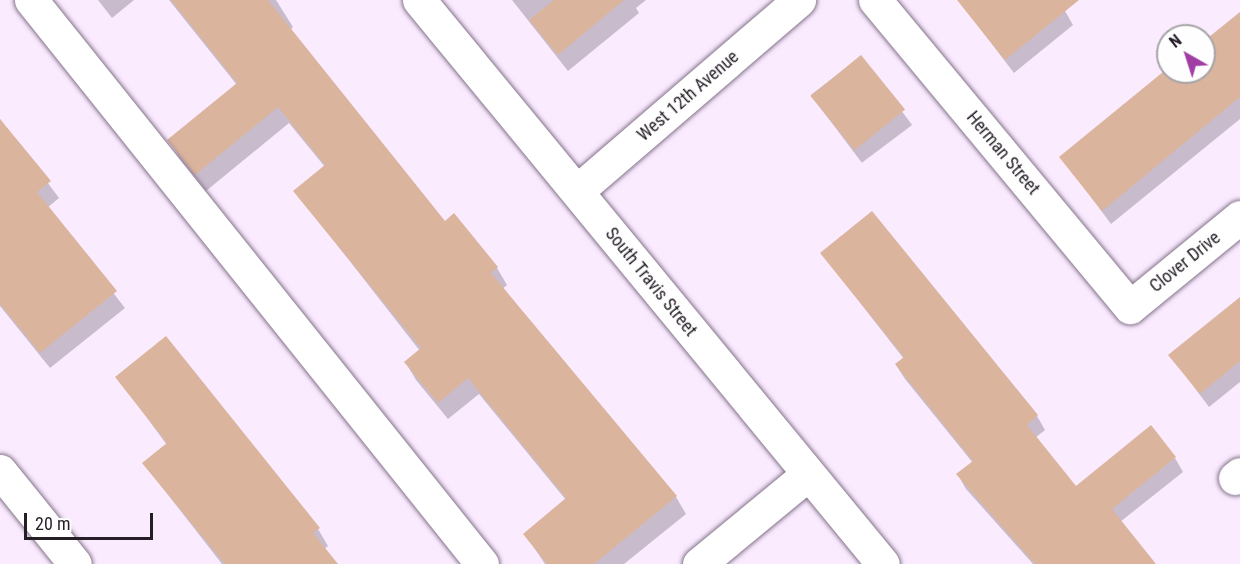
<!DOCTYPE html>
<style>
body{margin:0}
#map{position:relative;width:1240px;height:564px;overflow:hidden;background:#faebff;font-family:"Roboto Condensed",sans-serif}
div>[style]{position:absolute}
.shadow>*{inset:0;background:#0003;transform-origin:0 0}
.building>*{inset:0;background:#dbb49d;transform-origin:0 0}
.roads{filter:drop-shadow(0 0 2px #84738a) drop-shadow(0 0 2px #84738a)}
.minor>*{height:33px;margin:-16.5px;padding:0 16.5px;transform-origin:16.5px;border-radius:16.5px;background:#fff}
span{translate:-50% -50%;white-space:nowrap;text-align:center;line-height:1.15;-webkit-text-stroke:6px #fefefe;paint-order:stroke}
.street-label{font-size:18px;color:#251e27}
.north{position:absolute;left:1156px;top:24px;width:60px;height:60px;box-sizing:border-box;background:#fefefe;border:2px solid #a7a4a8;border-radius:50%;rotate:321deg;font-size:16px;font-weight:700;line-height:24px;text-align:center;color:#251e27}
.north::after{content:'';display:block;margin:auto;width:21px;height:27px;background:#a03ea5;clip-path:polygon(50% 0,100% 100%,50% 72%,0 100%)}
.scale{position:absolute;left:24px;top:513px;width:129px;height:27px;box-sizing:border-box;border:3px solid #251e27;border-top:0;padding-left:8px;font-size:18px;line-height:21px;white-space:nowrap;color:#251e27;-webkit-text-stroke:4px #fefefe;paint-order:stroke}
</style>
<div id="map">
<div class="shadow">
<div style="clip-path:polygon(98px 0,134px 0,112px 18px)"></div>
<div style="clip-path:polygon(169px 0,276px 0,293px 27px,290px 30px,445px 223px,497px 268px,507px 285px,502px 289px,676px 497px,686px 514px,624px 564px,545px 564px,525px 534px,566px 500px,479px 394px,448px 419px,416px 380px,406px 363px,420px 351px,295px 191px,325px 167px,289px 123px,206px 191px,179px 157px,169px 140px,237px 85px)"></div>
<div style="clip-path:polygon(512px 0,646px 0,636px 8px,639px 13px,568px 71px)"></div>
<div style="clip-path:polygon(976px 0,1073px 0,1065px 11px,1073px 25px,1014px 73px,965px 9px)"></div>
<div style="clip-path:polygon(1240px 25px,1240px 119px,1111px 224px,1061px 157px,1168px 71px,1204px 72px,1204px 43px)"></div>
<div style="left:861px;top:57px;width:85px;height:63px;rotate:53deg"></div>
<div style="clip-path:polygon(0 119px,59px 198px,47px 208px,125px 308px,50px 368px,0 306px)"></div>
<div style="clip-path:polygon(872px 213px,1037px 416px,1045px 430px,1035px 438px,1076px 488px,1175px 458px,1183px 472px,1120px 522px,1153px 564px,1033px 564px,966px 489px,958px 475px,973px 463px,905px 379px,896px 365px,904px 359px,822px 254px)"></div>
<div style="clip-path:polygon(1240px 303px,1240px 382px,1209px 407px,1170px 355px)"></div>
<div style="clip-path:polygon(117px 377px,318px 529px,328px 546px,324px 549px,336px 564px,222px 564px,144px 464px,167px 445px)"></div>
</div>
<div class="building">
<div style="clip-path:polygon(171px 0,268px 0,445px 221px,454px 213px,498px 267px,491px 273px,677px 496px,594px 564px,547px 564px,523px 534px,566px 498px,468px 378px,438px 403px,404px 362px,421px 348px,293px 191px,325px 165px,278px 107px,195px 175px,167px 140px,237px 83px)"></div>
<div style="clip-path:polygon(554px 0,624px 0,558px 55px,529px 20px)"></div>
<div style="clip-path:polygon(957px 0,1079px 0,1005px 60px)"></div>
<div style="clip-path:polygon(1240px 12px,1240px 97px,1102px 211px,1059px 157px,1163px 72px,1204px 72px,1204px 41px)"></div>
<div style="left:861px;top:55px;width:70px;height:65px;rotate:51deg"></div>
<div style="clip-path:polygon(0 119px,51px 181px,37px 192px,117px 291px,40px 353px,0 304px)"></div>
<div style="clip-path:polygon(872px 211px,1038px 415px,1027px 425px,1076px 486px,1151px 425px,1176px 457px,1112px 509px,1156px 564px,1035px 564px,956px 474px,973px 461px,895px 364px,904px 357px,820px 253px)"></div>
<div style="clip-path:polygon(1240px 297px,1240px 361px,1200px 394px,1168px 355px)"></div>
<div style="clip-path:polygon(166px 336px,320px 528px,313px 533px,338px 564px,225px 564px,142px 463px,167px 443px,115px 377px)"></div>
</div>
<div class="roads">
<div class="minor">
<div style="left:31px;top:0;width:722px;rotate:51.35deg"></div>
<div style="left:419px;top:0;width:730px;rotate:50.56deg"></div>
<div style="left:875px;top:0;width:399px;rotate:50.3deg"></div>
<div style="left:1130px;top:307px;width:142px;rotate:-39.3deg"></div>
<div style="left:577px;top:191px;width:293px;rotate:-40.7deg"></div>
<div style="left:0;top:471px;width:119px;rotate:51.1deg"></div>
<div style="left:1235px;top:478px;width:6px;rotate:-39deg"></div>
<div style="left:699px;top:564px;width:141px;rotate:-39.5deg"></div>
</div>
</div>
<div class="street-label">
<span style="left:688px;top:96px;rotate:-41deg">West 12th Avenue</span>
<span style="left:1003px;top:153px;rotate:50deg">Herman Street</span>
<span style="left:1185px;top:262px;rotate:-39deg">Clover Drive</span>
<span style="left:651px;top:282px;rotate:51deg">South Travis Street</span>
</div>
<div class="north">N</div>
<div class="scale">20 m</div>
</div>
